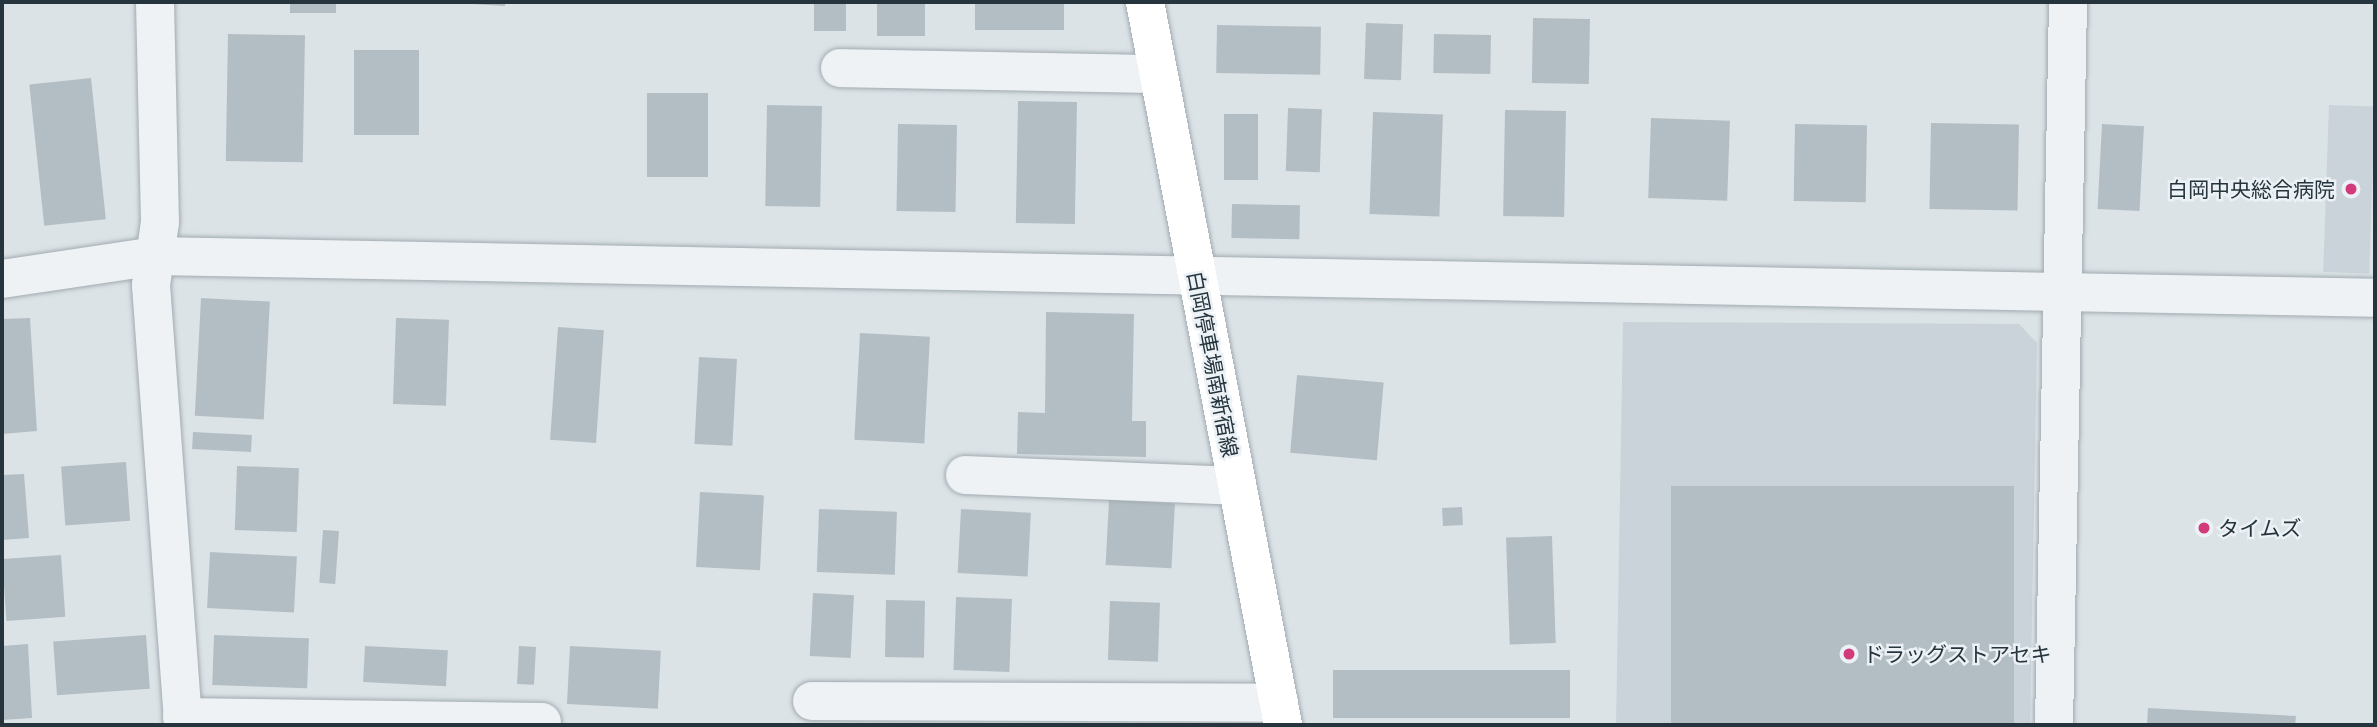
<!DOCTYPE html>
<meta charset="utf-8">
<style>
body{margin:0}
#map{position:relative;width:2377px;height:727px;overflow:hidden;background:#dce3e7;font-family:Quicksand,"Noto Sans JP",sans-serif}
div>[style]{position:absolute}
.built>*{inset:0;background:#cad3d9;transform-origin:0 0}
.building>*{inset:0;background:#b3bec4;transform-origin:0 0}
.roads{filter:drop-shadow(0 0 2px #a1abb1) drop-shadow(0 0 2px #a1abb1)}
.minor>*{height:38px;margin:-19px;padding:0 19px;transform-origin:19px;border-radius:19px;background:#eef2f5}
.secondary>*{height:38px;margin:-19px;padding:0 19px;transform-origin:19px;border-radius:19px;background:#fff}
.dots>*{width:19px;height:19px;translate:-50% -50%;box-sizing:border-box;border:4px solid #ebf1f4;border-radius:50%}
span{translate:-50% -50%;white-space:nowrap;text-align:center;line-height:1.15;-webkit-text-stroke:5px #ebf1f4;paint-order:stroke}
.poi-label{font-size:21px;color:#25343d}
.right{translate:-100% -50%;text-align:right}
.left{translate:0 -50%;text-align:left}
.street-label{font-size:21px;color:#25343d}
.frame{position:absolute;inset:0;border:4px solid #25343d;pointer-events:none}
</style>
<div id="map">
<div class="built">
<div style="left:2329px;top:105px;width:46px;height:167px;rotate:2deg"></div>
<div style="clip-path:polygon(1623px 322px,2019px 324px,2037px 343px,2030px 725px,1616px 725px)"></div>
</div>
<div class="building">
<div style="left:290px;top:2px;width:46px;height:11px"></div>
<div style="clip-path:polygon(437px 2px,505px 2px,505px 6px)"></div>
<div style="left:814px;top:2px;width:32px;height:29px"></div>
<div style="left:877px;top:2px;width:48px;height:34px"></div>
<div style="left:975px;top:2px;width:89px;height:28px"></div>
<div style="left:1533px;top:18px;width:57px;height:65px;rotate:1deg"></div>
<div style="left:1366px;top:23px;width:37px;height:56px;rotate:2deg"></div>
<div style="left:1217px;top:25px;width:104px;height:48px;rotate:1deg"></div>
<div style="left:228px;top:34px;width:77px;height:127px;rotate:1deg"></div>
<div style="left:1434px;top:34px;width:57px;height:39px;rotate:1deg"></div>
<div style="left:354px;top:50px;width:65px;height:85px"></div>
<div style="left:91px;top:78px;width:142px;height:62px;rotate:84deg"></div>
<div style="left:647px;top:93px;width:61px;height:84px"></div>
<div style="left:1018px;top:101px;width:59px;height:122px;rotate:1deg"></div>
<div style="left:767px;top:105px;width:55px;height:101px;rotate:1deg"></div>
<div style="left:1288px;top:108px;width:34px;height:63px;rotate:2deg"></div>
<div style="left:1505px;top:110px;width:61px;height:106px;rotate:1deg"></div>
<div style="left:1373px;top:112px;width:70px;height:102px;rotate:2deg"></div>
<div style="left:1224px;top:114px;width:34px;height:66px"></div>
<div style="left:1651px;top:118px;width:79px;height:80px;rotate:2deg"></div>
<div style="left:1931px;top:123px;width:88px;height:86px;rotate:1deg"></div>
<div style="left:898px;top:124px;width:59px;height:87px;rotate:1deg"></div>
<div style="left:1795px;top:124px;width:72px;height:77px;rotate:1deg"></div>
<div style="left:2102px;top:124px;width:42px;height:85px;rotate:3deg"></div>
<div style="left:1232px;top:204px;width:68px;height:34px;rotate:1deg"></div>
<div style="left:201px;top:298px;width:69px;height:118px;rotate:3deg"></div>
<div style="clip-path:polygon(1046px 312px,1134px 314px,1132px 421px,1146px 421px,1146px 457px,1017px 454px,1018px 412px,1045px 413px)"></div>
<div style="clip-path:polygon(30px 318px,37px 431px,2px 434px,2px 319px)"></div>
<div style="left:396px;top:318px;width:53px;height:86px;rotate:2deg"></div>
<div style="left:558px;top:327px;width:46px;height:113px;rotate:4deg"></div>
<div style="left:860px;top:333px;width:70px;height:107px;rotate:3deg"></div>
<div style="left:699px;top:357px;width:38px;height:87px;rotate:3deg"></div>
<div style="left:1297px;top:375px;width:87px;height:78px;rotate:5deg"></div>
<div style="left:193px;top:432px;width:59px;height:17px;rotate:3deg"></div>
<div style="left:126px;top:462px;width:59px;height:65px;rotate:86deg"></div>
<div style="left:237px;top:466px;width:62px;height:64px;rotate:2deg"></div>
<div style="clip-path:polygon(24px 474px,29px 538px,2px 540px,2px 475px)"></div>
<div style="left:1671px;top:486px;width:343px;height:239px"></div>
<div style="left:700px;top:492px;width:64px;height:75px;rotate:3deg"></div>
<div style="left:1109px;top:500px;width:66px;height:65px;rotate:3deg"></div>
<div style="left:1462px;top:507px;width:18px;height:20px;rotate:87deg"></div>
<div style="left:819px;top:509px;width:78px;height:63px;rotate:2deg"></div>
<div style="left:961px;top:509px;width:70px;height:64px;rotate:3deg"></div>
<div style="left:323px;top:530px;width:16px;height:53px;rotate:4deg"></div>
<div style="left:1552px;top:536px;width:107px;height:46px;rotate:88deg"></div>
<div style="left:210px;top:552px;width:87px;height:56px;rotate:3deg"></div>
<div style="left:61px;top:555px;width:62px;height:59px;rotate:86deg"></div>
<div style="left:813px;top:593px;width:41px;height:63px;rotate:3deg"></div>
<div style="left:956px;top:597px;width:56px;height:73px;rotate:2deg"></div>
<div style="left:886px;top:600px;width:39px;height:57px;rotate:1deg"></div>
<div style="left:1110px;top:601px;width:50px;height:59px;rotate:2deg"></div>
<div style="left:146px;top:635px;width:54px;height:93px;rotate:86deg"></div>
<div style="left:214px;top:635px;width:95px;height:50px;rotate:2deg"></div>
<div style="clip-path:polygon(28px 644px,32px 718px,2px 720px,2px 646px)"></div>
<div style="left:365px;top:646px;width:83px;height:36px;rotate:3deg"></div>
<div style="left:519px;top:646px;width:17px;height:38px;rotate:3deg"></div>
<div style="left:570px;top:646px;width:91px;height:58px;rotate:3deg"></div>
<div style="left:1333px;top:670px;width:237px;height:48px"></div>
<div style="clip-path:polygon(2148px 708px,2296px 716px,2295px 725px,2147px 725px)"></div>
</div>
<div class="roads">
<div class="minor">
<div style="left:155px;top:2px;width:220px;rotate:88.7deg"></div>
<div style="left:160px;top:222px;width:64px;rotate:98.1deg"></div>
<div style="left:151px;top:285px;width:441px;rotate:85.8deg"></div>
<div style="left:840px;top:68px;width:318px;rotate:1.1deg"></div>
<div style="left:2px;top:279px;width:155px;rotate:-8.5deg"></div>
<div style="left:155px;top:256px;width:2220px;rotate:1.08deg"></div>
<div style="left:965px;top:475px;width:271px;rotate:2.3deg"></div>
<div style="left:812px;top:701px;width:467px;rotate:0.2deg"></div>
<div style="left:182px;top:717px;width:360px;rotate:0.8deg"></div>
<div style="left:2054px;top:725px;width:723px;rotate:-88.89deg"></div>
</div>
<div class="secondary">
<div style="left:1145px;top:2px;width:736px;rotate:79.19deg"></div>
</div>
</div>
<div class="dots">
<div style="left:2351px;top:189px;background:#d23a7a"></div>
<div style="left:2204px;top:528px;background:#d23a7a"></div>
<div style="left:1849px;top:654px;background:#d23a7a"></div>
</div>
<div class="poi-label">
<span class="right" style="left:2335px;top:189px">白岡中央総合病院</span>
<span class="left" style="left:2218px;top:528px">タイムズ</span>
<span class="left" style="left:1863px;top:654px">ドラッグストアセキ</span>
</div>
<div class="street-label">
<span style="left:1213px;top:364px;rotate:79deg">白岡停車場南新宿線</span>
</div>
<div class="frame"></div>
</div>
